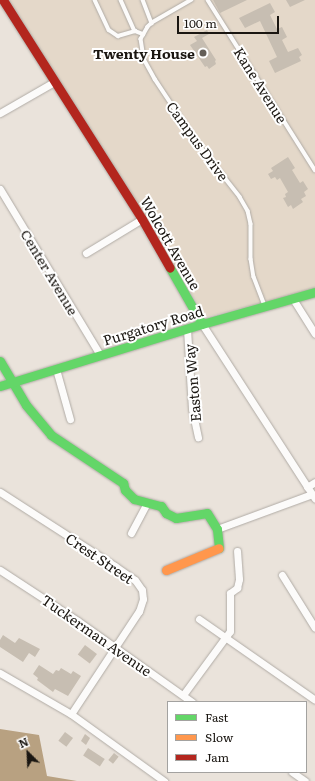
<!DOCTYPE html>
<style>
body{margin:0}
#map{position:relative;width:315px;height:781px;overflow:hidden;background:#eae3db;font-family:Literata,serif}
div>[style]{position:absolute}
.built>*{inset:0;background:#e4d8c9}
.water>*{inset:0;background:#b8a181}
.building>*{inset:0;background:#c7beb2;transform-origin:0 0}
.roads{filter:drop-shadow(0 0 1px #b0aba5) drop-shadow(0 0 1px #b0aba5)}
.lane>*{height:3.5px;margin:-1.75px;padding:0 1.75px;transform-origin:1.75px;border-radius:1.75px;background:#fcfbfa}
.street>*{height:7px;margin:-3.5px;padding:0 3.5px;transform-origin:3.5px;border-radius:3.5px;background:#fcfbfa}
.fast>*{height:9px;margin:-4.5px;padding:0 4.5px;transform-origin:4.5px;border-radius:4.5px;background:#63d668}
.slow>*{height:9px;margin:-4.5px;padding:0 4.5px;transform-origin:4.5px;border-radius:4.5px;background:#ff974d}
.jam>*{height:9px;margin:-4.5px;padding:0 4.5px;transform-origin:4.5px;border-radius:4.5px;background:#b3261e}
.dots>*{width:11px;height:11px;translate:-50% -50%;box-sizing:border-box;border:2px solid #fff;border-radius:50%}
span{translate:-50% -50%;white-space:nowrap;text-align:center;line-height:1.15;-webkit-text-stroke:4px #fff;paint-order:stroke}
.poi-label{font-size:14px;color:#1a1611;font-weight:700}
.right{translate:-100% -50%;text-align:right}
.street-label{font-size:14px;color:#1a1611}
.legend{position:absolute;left:167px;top:701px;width:140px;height:72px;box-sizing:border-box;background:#fff;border:1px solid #a3a2a0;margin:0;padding:5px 7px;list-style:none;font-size:12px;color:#1a1611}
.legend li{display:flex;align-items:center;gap:8px;height:20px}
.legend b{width:20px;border:1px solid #a3a2a0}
.north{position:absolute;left:8px;top:733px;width:40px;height:40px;-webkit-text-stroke:3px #fff;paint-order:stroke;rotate:336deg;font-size:11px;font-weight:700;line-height:16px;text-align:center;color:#1a1611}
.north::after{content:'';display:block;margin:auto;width:14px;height:18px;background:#1a1611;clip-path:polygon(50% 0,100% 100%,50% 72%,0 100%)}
.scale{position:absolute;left:177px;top:16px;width:102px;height:18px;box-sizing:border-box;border:2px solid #1a1611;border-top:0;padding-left:5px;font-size:12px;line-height:14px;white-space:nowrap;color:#1a1611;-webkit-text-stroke:3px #fff;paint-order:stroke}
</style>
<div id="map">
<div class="built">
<div style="clip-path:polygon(9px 0,315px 0,315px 290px,206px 317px)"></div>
</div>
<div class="water">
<div style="clip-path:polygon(0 729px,39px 735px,47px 776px,77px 781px,0 781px)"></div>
</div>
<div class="building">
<div style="clip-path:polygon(213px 0,247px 0,220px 13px)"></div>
<div style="clip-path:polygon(286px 0,305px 0,290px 7px)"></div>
<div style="clip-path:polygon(270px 3px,275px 12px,270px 15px,277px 29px,282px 27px,287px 37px,282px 40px,288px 52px,298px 48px,302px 55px,299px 57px,301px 61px,275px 73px,269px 61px,277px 57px,260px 21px,245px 28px,239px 18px)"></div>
<div style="clip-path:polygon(207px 30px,209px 34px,202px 38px,216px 60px,215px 61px,216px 64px,209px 69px,207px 66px,205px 67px,190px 45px,197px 41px,194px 37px)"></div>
<div style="clip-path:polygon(288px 157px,295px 168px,292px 170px,300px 183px,303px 181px,308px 189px,304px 192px,306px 196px,301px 199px,303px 202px,293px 209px,291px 205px,288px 207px,283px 198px,286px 197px,285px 194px,288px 192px,280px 178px,277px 180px,275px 177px,271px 179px,268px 174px,273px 171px,271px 168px)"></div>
<div style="clip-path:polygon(3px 635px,15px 643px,19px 638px,40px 649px,35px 657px,29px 653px,23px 662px,0 647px,0 640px)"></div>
<div style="left:85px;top:645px;width:15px;height:12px;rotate:37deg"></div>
<div style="clip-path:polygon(39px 665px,53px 674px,56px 670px,59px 671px,61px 668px,71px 674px,73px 671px,81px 676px,68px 696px,55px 689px,53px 692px,37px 680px,38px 678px,33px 674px)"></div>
<div style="left:65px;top:732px;width:10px;height:11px;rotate:37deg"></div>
<div style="clip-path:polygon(85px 734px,90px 738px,86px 745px,81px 741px)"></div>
<div style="left:88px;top:748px;width:20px;height:9px;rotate:33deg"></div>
<div style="left:114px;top:753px;width:6px;height:9px;rotate:39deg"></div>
</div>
<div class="roads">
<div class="lane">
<div style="left:95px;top:0;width:33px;rotate:65deg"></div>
<div style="left:109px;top:30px;width:11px;rotate:34deg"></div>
<div style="left:118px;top:36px;width:18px;rotate:-16deg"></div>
<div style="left:135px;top:31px;width:9px;rotate:21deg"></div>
<div style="left:121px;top:0;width:34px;rotate:66deg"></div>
<div style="left:143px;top:0;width:25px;rotate:69deg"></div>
<div style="left:192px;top:0;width:46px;rotate:150.1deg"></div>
<div style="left:152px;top:23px;width:6px;rotate:135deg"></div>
<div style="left:148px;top:27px;width:14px;rotate:120deg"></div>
<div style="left:141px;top:39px;width:20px;rotate:81deg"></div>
<div style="left:144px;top:59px;width:23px;rotate:61deg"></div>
<div style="left:155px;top:79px;width:74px;rotate:56.5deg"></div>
<div style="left:196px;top:141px;width:71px;rotate:51.8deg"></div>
<div style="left:240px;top:197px;width:16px;rotate:60deg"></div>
<div style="left:248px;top:211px;width:13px;rotate:77deg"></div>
<div style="left:251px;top:224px;width:35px;rotate:90deg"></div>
<div style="left:251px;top:259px;width:18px;rotate:81deg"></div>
<div style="left:254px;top:277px;width:30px;rotate:69deg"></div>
<div style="left:208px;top:0;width:201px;rotate:57.8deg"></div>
</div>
<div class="street">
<div style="left:0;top:113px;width:62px;rotate:-29.9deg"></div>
<div style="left:0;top:189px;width:194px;rotate:58.9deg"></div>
<div style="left:86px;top:253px;width:66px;rotate:-31.3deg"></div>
<div style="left:293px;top:299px;width:41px;rotate:57.8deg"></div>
<div style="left:202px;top:324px;width:208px;rotate:57.1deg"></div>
<div style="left:187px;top:329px;width:80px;rotate:86.4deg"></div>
<div style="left:192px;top:409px;width:29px;rotate:78deg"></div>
<div style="left:56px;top:369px;width:52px;rotate:74.4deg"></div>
<div style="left:307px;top:487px;width:9px;rotate:-32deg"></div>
<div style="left:0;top:492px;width:137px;rotate:32.8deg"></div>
<div style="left:115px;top:566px;width:24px;rotate:35deg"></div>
<div style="left:135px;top:580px;width:12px;rotate:55deg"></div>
<div style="left:142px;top:590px;width:9px;rotate:84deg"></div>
<div style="left:143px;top:599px;width:13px;rotate:108deg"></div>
<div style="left:139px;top:611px;width:123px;rotate:123.4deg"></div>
<div style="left:217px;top:529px;width:101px;rotate:-20.2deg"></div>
<div style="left:131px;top:533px;width:34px;rotate:-62deg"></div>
<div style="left:0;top:570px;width:93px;rotate:33.2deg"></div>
<div style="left:78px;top:621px;width:140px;rotate:35.4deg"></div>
<div style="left:282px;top:575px;width:62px;rotate:58.1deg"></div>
<div style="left:199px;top:619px;width:141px;rotate:34.9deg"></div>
<div style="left:0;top:673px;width:82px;rotate:30deg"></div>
<div style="left:71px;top:714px;width:115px;rotate:35.8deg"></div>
<div style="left:183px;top:695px;width:79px;rotate:-53.7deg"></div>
<div style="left:230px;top:631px;width:38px;rotate:-90deg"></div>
<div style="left:230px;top:593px;width:9px;rotate:-36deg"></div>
<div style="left:237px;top:588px;width:9px;rotate:-77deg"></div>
<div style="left:239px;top:579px;width:28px;rotate:-94deg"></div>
<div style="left:292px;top:772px;width:16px;rotate:35deg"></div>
</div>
<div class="fast">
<div style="left:170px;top:268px;width:64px;rotate:60.3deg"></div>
<div style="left:0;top:361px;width:51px;rotate:59.4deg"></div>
<div style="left:26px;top:405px;width:39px;rotate:50deg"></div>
<div style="left:51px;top:435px;width:87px;rotate:33.7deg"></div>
<div style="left:123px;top:483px;width:7px;rotate:74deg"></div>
<div style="left:125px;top:490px;width:13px;rotate:45deg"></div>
<div style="left:134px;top:499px;width:28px;rotate:15deg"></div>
<div style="left:161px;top:506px;width:9px;rotate:54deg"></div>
<div style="left:166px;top:513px;width:11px;rotate:27deg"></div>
<div style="left:176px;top:518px;width:31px;rotate:-9deg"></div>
<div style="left:207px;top:513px;width:19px;rotate:58deg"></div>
<div style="left:217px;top:529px;width:19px;rotate:84deg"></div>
<div style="left:0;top:386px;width:211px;rotate:-17.1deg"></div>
<div style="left:202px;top:324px;width:117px;rotate:-15.8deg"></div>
</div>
<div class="slow">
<div style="left:166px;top:570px;width:57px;rotate:-22.5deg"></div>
</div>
<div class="jam">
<div style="left:3px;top:0;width:259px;rotate:57.6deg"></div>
<div style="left:142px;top:219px;width:56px;rotate:60.3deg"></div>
</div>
</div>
<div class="dots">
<div style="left:203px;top:53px;background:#635e58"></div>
</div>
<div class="poi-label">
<span class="right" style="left:195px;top:53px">Twenty House</span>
</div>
<div class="street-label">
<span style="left:261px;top:85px;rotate:58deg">Kane Avenue</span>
<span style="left:198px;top:141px;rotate:54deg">Campus Drive</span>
<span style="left:171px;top:243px;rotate:60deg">Wolcott Avenue</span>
<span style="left:50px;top:272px;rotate:59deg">Center Avenue</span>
<span style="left:153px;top:325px;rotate:-17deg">Purgatory Road</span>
<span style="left:192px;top:383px;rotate:-95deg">Easton Way</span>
<span style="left:100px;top:558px;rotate:34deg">Crest Street</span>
<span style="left:97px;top:635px;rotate:35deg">Tuckerman Avenue</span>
</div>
<ul class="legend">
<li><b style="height:5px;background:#63d668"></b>Fast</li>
<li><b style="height:5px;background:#ff974d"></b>Slow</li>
<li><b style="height:5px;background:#b3261e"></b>Jam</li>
</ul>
<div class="north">N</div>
<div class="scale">100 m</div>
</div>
